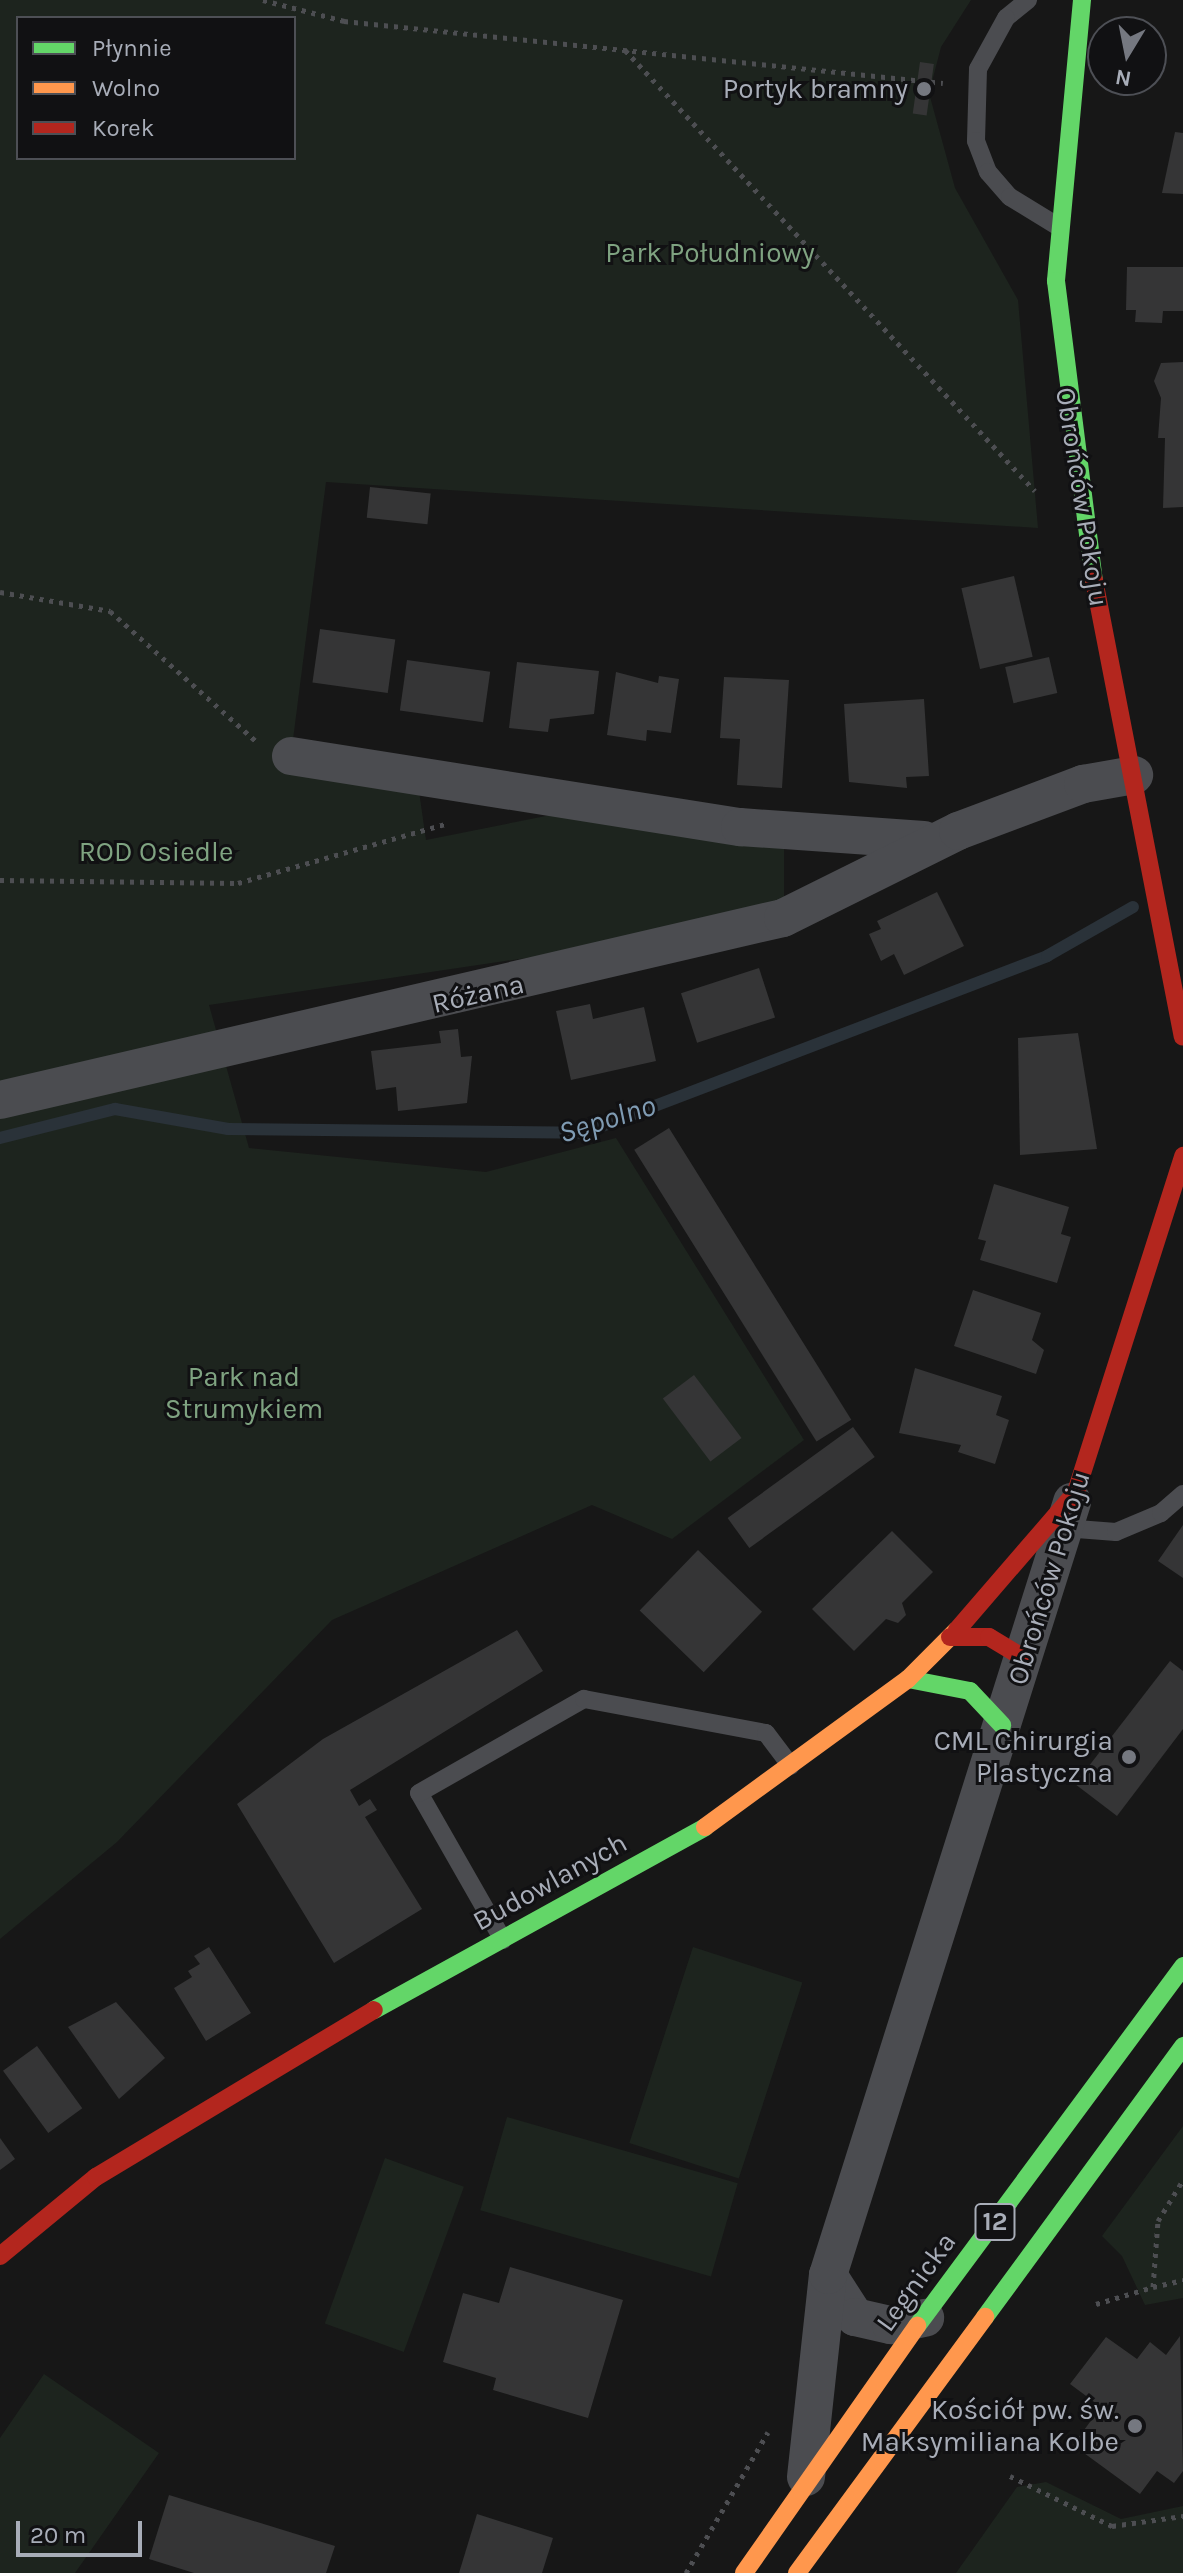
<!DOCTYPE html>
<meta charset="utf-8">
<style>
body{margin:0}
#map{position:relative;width:1183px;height:2573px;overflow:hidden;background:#171717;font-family:Karla,sans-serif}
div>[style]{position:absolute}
.green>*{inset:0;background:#1d241e;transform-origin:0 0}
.stream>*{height:12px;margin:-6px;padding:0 6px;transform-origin:6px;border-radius:6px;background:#2a3239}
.building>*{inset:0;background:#353536;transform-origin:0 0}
.path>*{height:5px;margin-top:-2.5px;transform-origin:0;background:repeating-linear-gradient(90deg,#4d4e52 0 4px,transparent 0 10px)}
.lane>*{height:18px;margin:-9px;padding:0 9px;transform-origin:9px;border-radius:9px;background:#4b4c50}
.street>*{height:38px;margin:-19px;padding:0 19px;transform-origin:19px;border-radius:19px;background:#4b4c50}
.fast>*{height:18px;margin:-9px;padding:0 9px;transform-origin:9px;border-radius:9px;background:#63d668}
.slow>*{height:18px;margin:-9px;padding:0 9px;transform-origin:9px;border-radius:9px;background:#ff974d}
.jam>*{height:18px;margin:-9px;padding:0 9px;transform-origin:9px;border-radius:9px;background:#b3261e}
.dots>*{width:22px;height:22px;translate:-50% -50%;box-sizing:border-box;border:4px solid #111113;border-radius:50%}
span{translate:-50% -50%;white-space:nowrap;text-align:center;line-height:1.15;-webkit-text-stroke:6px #111113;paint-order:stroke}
.shield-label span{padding:2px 6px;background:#111113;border:2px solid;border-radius:6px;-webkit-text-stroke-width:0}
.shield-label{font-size:26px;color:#a8adb8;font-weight:700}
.poi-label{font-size:28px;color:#a8adb8}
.right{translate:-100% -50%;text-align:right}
.park-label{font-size:28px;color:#7fa381}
.street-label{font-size:28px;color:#a8adb8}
.water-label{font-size:30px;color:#7f9bb3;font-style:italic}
.legend{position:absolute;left:16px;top:16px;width:280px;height:144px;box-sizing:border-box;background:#111113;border:2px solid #4d4f55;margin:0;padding:10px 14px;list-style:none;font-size:24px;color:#a8adb8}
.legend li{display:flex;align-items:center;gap:16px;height:40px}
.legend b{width:40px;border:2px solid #4d4f55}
.north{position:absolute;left:1087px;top:16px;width:80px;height:80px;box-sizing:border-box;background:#111113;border:2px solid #4d4f55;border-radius:50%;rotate:190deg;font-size:22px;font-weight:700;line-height:32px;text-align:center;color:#a8adb8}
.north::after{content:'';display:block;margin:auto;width:28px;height:36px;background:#757880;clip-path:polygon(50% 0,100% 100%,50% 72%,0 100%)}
.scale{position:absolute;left:16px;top:2521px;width:126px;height:36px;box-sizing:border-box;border:4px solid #a8adb8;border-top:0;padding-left:10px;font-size:24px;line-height:28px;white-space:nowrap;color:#a8adb8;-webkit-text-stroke:6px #111113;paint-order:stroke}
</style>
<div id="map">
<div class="green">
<div style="clip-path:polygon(evenodd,0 0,971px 0,941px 47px,929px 93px,955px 188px,1018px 300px,1038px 528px,326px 482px,289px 771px,419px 791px,426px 840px,566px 812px,784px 849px,784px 901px,600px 947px,209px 1005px,249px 1148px,486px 1172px,616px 1138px,804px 1440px,672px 1539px,592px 1505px,332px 1620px,117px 1842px,0 1939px,0 0,18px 18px,294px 18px,294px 158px,18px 158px,18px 18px)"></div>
<div style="left:693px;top:1947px;width:115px;height:206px;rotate:18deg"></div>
<div style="left:507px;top:2117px;width:240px;height:97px;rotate:16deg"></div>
<div style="clip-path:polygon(1183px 2126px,1183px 2298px,1145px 2305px,1122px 2256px,1102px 2236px)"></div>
<div style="left:385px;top:2158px;width:84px;height:176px;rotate:20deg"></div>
<div style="clip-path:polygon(44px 2374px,159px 2453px,75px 2573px,0 2573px,0 2438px)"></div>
<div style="clip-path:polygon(1046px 2482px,1121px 2519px,1183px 2506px,1183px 2573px,956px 2573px,1017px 2487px)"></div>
</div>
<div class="stream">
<div style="left:0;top:1138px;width:119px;rotate:-14.2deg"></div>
<div style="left:115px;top:1109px;width:115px;rotate:10deg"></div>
<div style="left:228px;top:1129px;width:356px;rotate:0.6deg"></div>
<div style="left:584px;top:1133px;width:496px;rotate:-20.9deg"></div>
<div style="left:1047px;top:956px;width:99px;rotate:-29.7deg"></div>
</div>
<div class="building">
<div style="left:920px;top:62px;width:14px;height:52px;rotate:8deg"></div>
<div style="clip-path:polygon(1175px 132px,1183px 133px,1183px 194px,1162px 193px)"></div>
<div style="clip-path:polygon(1127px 267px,1183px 267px,1183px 311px,1163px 311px,1162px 323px,1135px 322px,1136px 310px,1126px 310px)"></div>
<div style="clip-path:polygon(1183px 362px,1183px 507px,1163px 508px,1165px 438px,1158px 438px,1161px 398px,1154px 381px,1161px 363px)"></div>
<div style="left:370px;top:487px;width:61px;height:31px;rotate:6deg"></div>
<div style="left:1014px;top:576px;width:83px;height:54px;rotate:77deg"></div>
<div style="left:320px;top:629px;width:76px;height:54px;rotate:8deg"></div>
<div style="left:1049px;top:657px;width:37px;height:45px;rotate:77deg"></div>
<div style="left:407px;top:660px;width:84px;height:51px;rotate:8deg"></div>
<div style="clip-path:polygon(517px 662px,599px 671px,594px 714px,550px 719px,548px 732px,509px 728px)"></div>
<div style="clip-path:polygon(616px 672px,658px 683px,659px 676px,679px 679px,671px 733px,647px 730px,646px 741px,607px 735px)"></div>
<div style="clip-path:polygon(724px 677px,789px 680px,782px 788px,737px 785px,740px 739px,720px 738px)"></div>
<div style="clip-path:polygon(924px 699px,929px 776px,906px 777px,907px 788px,849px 782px,844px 704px)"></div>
<div style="clip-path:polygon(937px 892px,964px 946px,904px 975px,894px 954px,881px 961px,869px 934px,881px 929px,877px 921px)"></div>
<div style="left:759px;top:968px;width:52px;height:82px;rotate:72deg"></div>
<div style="clip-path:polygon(590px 1004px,593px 1019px,644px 1007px,656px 1061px,571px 1080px,556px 1011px)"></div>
<div style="clip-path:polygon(458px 1029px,461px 1057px,472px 1056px,467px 1103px,398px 1111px,396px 1087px,376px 1090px,371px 1051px,441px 1043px,439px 1031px)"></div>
<div style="clip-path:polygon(1078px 1033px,1097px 1149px,1020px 1155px,1018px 1038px)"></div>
<div style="left:669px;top:1128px;width:344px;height:41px;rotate:58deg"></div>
<div style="clip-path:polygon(994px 1184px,1069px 1207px,1061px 1234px,1071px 1237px,1057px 1283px,980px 1260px,986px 1241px,978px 1239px)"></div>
<div style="clip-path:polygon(973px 1290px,1041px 1313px,1032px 1340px,1044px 1350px,1036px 1374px,954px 1346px)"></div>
<div style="clip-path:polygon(915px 1368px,1002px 1396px,996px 1415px,1009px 1420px,995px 1464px,958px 1452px,961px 1445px,899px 1433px)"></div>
<div style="left:694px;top:1375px;width:79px;height:39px;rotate:53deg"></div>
<div style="left:853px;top:1427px;width:37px;height:155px;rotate:54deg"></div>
<div style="clip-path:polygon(1183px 1525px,1183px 1578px,1158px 1561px)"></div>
<div style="clip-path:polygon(892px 1531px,933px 1572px,902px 1603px,906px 1615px,898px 1623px,886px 1619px,854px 1651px,812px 1609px)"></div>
<div style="left:698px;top:1550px;width:89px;height:84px;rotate:44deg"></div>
<div style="clip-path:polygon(517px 1630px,543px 1671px,350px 1790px,359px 1806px,370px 1799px,377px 1810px,365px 1817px,422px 1909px,334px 1963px,237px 1804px,323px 1739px)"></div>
<div style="clip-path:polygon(1170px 1661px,1183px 1671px,1183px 1729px,1117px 1816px,1075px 1784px)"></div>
<div style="clip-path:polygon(209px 1947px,251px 2013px,206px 2041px,174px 1988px,192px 1977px,188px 1971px,200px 1964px,194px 1956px)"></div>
<div style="clip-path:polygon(116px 2002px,165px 2058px,119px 2099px,68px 2027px)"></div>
<div style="left:37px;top:2046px;width:77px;height:42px;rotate:54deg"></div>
<div style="clip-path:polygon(0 2138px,15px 2159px,0 2170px)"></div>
<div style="clip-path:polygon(510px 2267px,623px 2300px,588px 2418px,493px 2390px,496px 2378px,443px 2362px,463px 2293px,499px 2303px)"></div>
<div style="clip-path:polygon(1180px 2336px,1183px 2471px,1174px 2483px,1157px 2471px,1140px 2494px,1073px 2445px,1101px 2407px,1070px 2384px,1106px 2337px,1137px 2359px,1150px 2342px,1166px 2355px)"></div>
<div style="clip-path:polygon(169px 2495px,335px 2546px,326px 2573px,194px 2573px,149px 2559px)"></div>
<div style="clip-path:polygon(477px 2514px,553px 2538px,542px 2573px,459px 2573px)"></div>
</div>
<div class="path">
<div style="left:263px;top:0;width:84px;rotate:14.5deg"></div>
<div style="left:344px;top:21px;width:602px;rotate:5.91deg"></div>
<div style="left:625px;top:50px;width:602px;rotate:47.09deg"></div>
<div style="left:0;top:592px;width:112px;rotate:9.8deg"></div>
<div style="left:110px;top:611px;width:197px;rotate:41.7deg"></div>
<div style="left:0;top:880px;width:238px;rotate:0.7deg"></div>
<div style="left:238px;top:883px;width:215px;rotate:-15.9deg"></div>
<div style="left:1153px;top:2287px;width:31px;rotate:-13deg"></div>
<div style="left:1096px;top:2304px;width:59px;rotate:-16.6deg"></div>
<div style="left:1153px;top:2287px;width:66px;rotate:-85.7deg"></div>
<div style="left:1158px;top:2221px;width:48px;rotate:-58.6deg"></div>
<div style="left:1010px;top:2476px;width:114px;rotate:26.1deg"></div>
<div style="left:1112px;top:2526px;width:72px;rotate:-8deg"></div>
<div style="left:686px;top:2573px;width:163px;rotate:-59.8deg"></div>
</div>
<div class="lane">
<div style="left:1028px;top:0;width:28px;rotate:141deg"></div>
<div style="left:1006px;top:18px;width:58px;rotate:118.8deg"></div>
<div style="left:978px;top:69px;width:72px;rotate:91.6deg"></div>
<div style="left:976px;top:141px;width:33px;rotate:69deg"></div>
<div style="left:988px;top:172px;width:33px;rotate:49deg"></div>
<div style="left:1010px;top:197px;width:57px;rotate:31.5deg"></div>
<div style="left:1064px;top:1528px;width:52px;rotate:4.4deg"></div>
<div style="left:1116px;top:1532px;width:49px;rotate:-22.9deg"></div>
<div style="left:1161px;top:1513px;width:29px;rotate:-41deg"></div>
<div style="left:503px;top:1940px;width:169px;rotate:-119.7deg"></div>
<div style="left:419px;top:1793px;width:190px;rotate:-29.7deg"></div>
<div style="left:584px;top:1699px;width:185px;rotate:10.6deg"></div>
<div style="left:766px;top:1733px;width:41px;rotate:52.9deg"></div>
</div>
<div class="street">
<div style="left:291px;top:756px;width:455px;rotate:9deg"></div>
<div style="left:740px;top:827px;width:184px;rotate:4deg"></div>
<div style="left:0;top:1100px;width:804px;rotate:-13.09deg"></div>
<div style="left:783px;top:918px;width:195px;rotate:-26.4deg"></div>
<div style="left:958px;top:831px;width:134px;rotate:-20.6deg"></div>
<div style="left:1083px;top:784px;width:52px;rotate:-10deg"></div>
<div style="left:828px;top:2275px;width:50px;rotate:57.3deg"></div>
<div style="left:855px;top:2317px;width:37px;rotate:13deg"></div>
<div style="left:891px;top:2325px;width:35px;rotate:-12deg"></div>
<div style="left:806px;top:2477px;width:203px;rotate:-83.8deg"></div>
<div style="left:828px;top:2275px;width:811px;rotate:-72.48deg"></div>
</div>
<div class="fast">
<div style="left:1082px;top:0;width:282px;rotate:95.3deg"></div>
<div style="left:1056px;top:281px;width:301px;rotate:82.8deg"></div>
<div style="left:908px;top:1679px;width:63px;rotate:11deg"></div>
<div style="left:970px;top:1691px;width:47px;rotate:46.7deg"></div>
<div style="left:374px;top:2010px;width:378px;rotate:-28.9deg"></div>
<div style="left:985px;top:2317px;width:336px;rotate:-53.8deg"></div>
<div style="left:917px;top:2326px;width:448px;rotate:-53.5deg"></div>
</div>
<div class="slow">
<div style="left:705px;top:1827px;width:251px;rotate:-36.1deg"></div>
<div style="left:908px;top:1679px;width:69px;rotate:-45deg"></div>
<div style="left:744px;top:2573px;width:302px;rotate:-55deg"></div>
<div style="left:797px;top:2573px;width:318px;rotate:-53.7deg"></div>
</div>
<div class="jam">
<div style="left:1094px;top:580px;width:465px;rotate:79deg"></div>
<div style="left:957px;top:1630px;width:182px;rotate:-49.2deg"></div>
<div style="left:1076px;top:1492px;width:353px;rotate:-72.3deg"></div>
<div style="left:950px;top:1637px;width:39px"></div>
<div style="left:989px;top:1637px;width:41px;rotate:31deg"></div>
<div style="left:0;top:2256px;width:124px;rotate:-39.5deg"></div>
<div style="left:96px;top:2177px;width:324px;rotate:-31deg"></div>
</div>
<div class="dots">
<div style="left:924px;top:89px;background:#757880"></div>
<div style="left:1129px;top:1757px;background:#757880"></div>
<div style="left:1135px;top:2426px;background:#757880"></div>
</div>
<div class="shield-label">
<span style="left:995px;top:2222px">12</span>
</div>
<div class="poi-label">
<span class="right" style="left:908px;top:89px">Portyk bramny</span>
<span class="right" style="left:1113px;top:1757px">CML Chirurgia<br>Plastyczna</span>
<span class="right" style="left:1119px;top:2426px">Kościół pw. św.<br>Maksymiliana Kolbe</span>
</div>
<div class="park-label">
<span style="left:710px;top:253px">Park Południowy</span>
<span style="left:156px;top:852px">ROD Osiedle</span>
<span style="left:244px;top:1393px">Park nad<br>Strumykiem</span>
</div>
<div class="street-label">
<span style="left:1082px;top:497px;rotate:81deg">Obrońców Pokoju</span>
<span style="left:478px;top:994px;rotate:-13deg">Różana</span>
<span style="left:1049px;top:1578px;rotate:-73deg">Obrońców Pokoju</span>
<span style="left:550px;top:1882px;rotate:-29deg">Budowlanych</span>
<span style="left:916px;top:2282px;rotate:-54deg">Legnicka</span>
</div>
<div class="water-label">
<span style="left:607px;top:1119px;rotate:-17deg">Sępolno</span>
</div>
<ul class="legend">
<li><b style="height:10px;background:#63d668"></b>Płynnie</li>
<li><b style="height:10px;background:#ff974d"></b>Wolno</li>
<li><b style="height:10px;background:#b3261e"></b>Korek</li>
</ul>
<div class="north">N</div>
<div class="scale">20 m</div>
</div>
